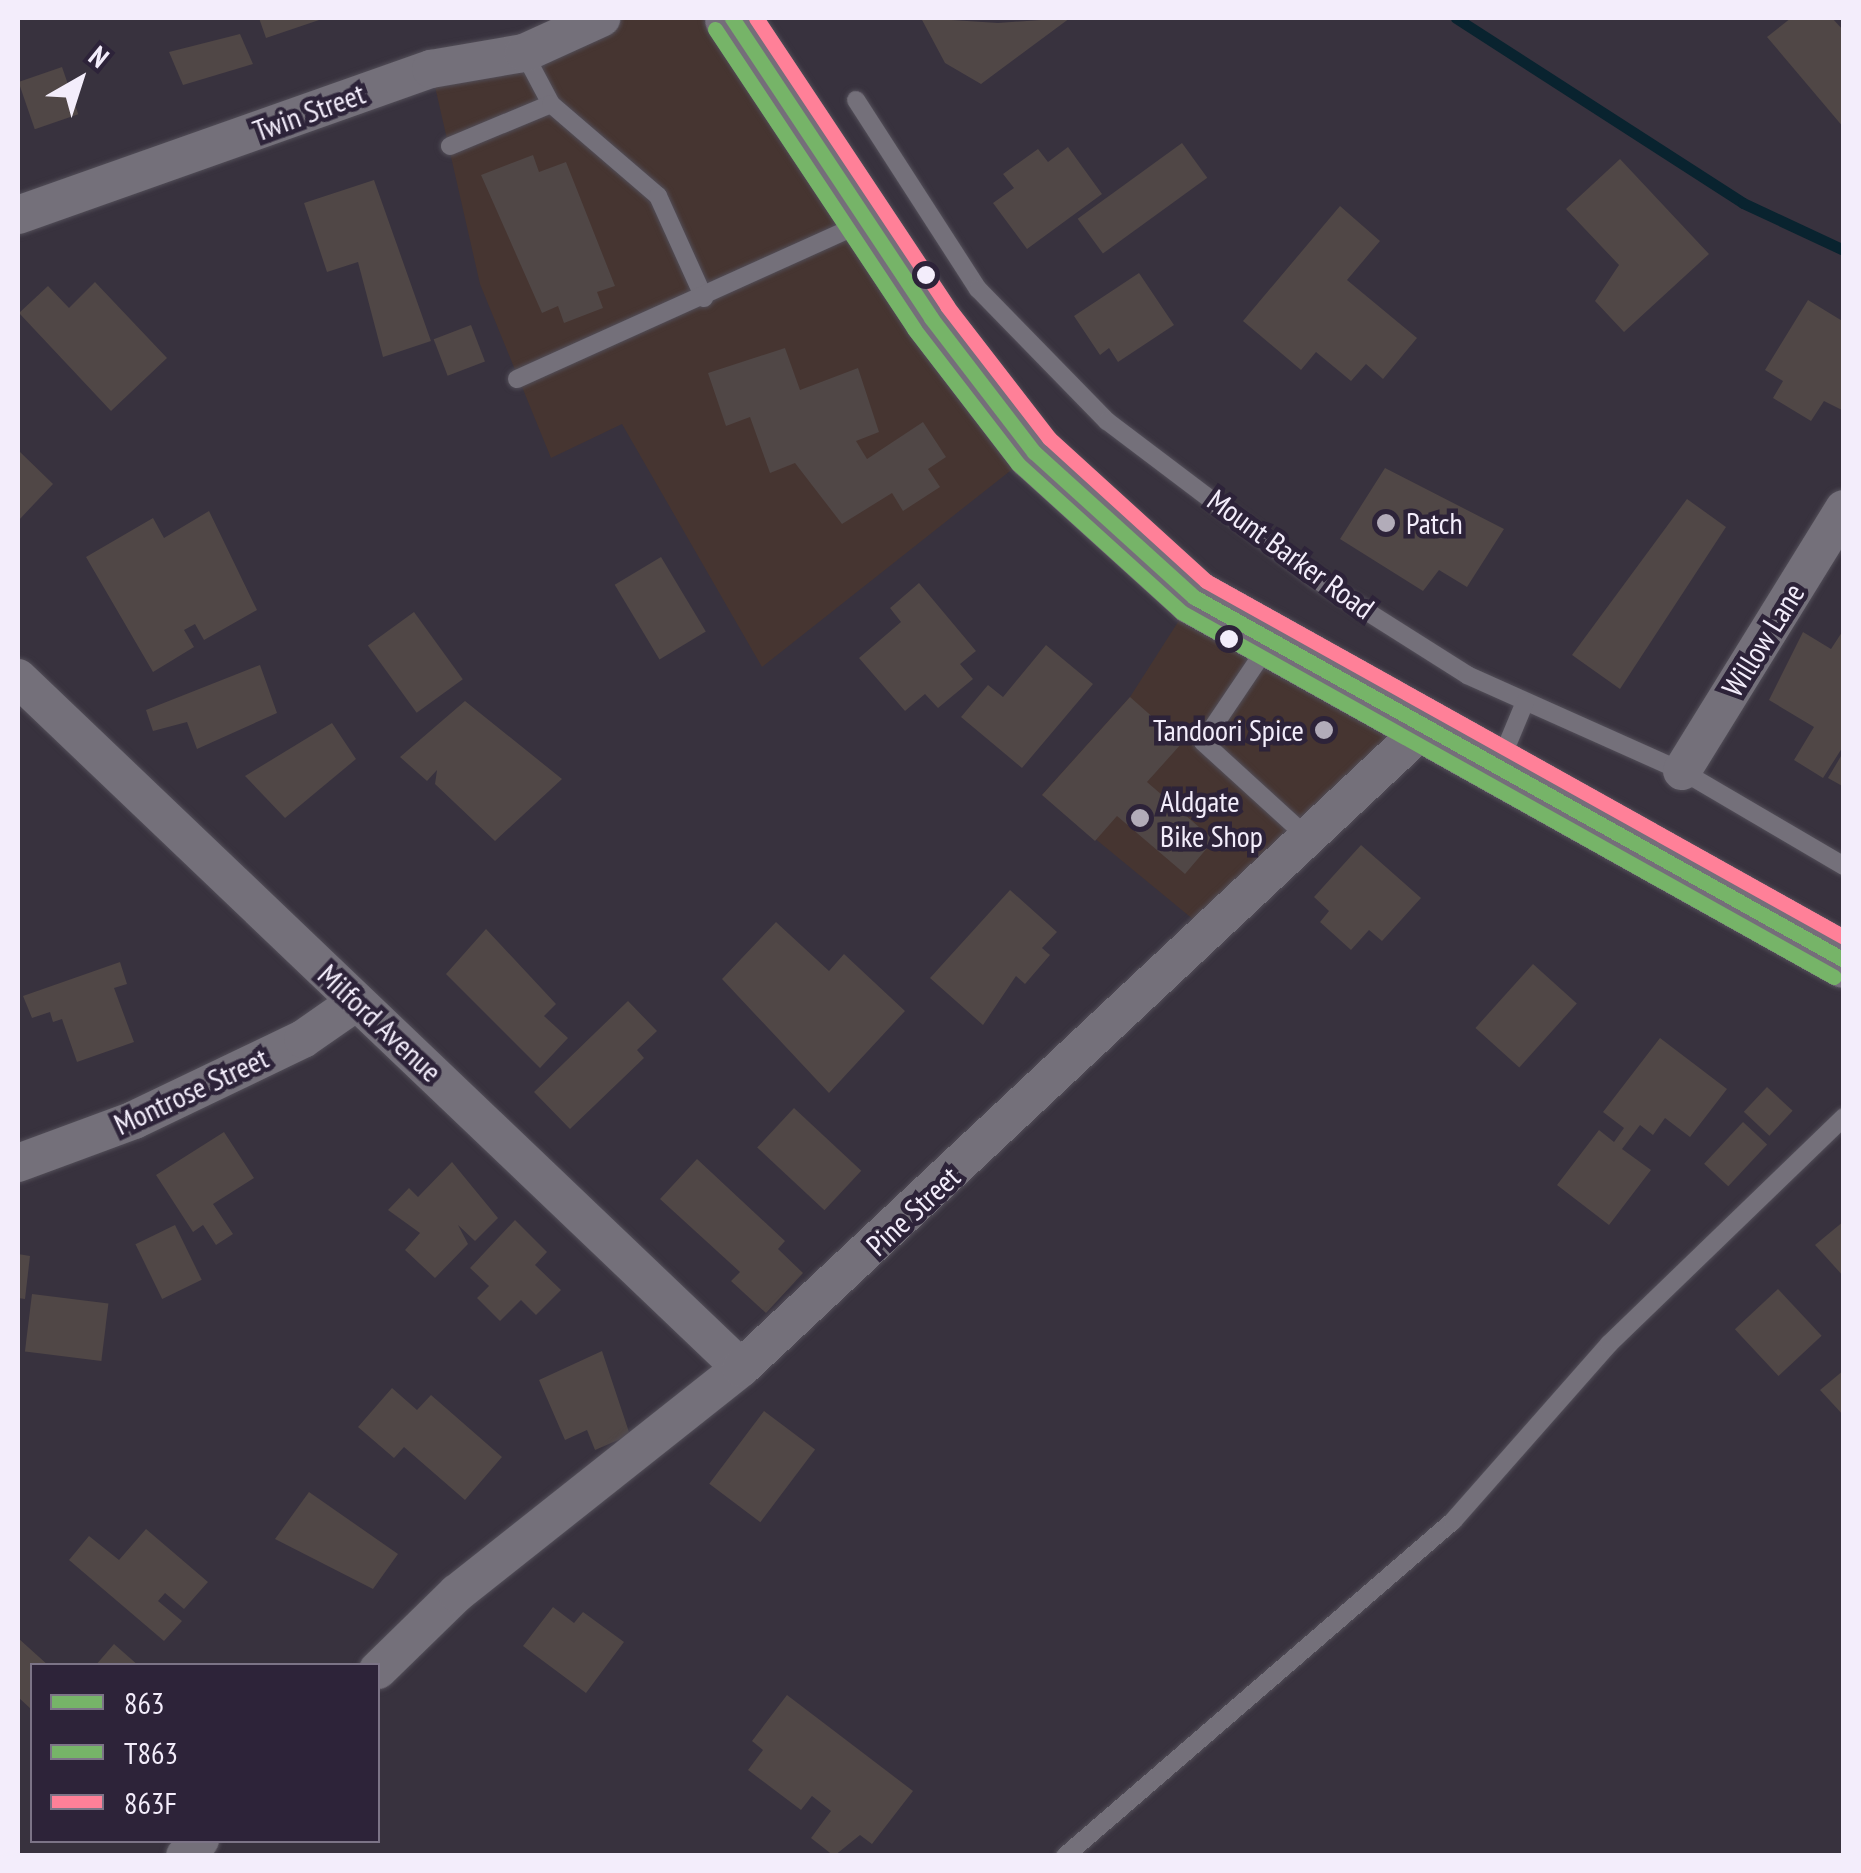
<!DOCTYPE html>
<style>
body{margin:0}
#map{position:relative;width:1861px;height:1873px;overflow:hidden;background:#38323e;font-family:"PT Sans Narrow",sans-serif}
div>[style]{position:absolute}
.commercial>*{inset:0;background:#463531}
.stream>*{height:11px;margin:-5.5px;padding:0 5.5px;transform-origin:5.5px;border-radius:5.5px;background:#09232f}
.building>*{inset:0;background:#504746;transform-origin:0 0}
.roads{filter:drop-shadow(0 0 2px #524e58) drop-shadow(0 0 2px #524e58)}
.lane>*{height:18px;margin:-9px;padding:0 9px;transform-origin:9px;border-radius:9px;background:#74707a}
.street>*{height:38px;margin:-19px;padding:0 19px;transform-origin:19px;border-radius:19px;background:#74707a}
.primary>*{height:55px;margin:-27.5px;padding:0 27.5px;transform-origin:27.5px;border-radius:27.5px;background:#756e7a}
.bus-1>*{height:15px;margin:-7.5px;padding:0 7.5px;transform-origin:7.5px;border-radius:7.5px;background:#76b468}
.bus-2>*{height:15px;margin:-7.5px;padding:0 7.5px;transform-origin:7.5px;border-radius:7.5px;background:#76b468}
.bus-3>*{height:15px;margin:-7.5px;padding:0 7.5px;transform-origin:7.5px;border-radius:7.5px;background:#ff8098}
.dots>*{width:28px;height:28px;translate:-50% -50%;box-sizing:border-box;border:5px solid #2d2339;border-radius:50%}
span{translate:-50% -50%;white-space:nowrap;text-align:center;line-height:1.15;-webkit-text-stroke:9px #2d2339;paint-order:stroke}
.street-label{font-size:30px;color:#f3edfb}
.poi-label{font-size:30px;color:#f3edfb}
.left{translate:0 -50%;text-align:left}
.right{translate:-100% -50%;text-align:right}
.frame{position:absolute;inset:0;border:20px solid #f3edfb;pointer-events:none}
.legend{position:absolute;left:30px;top:1663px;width:350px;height:180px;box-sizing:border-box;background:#2d2339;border:2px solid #7c7487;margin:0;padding:12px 18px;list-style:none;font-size:30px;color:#f3edfb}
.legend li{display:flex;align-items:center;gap:20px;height:50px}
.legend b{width:50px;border:2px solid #7c7487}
.north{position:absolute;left:30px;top:30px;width:100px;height:100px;-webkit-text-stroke:8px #2d2339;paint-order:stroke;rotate:39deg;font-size:28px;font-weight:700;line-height:40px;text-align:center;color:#f3edfb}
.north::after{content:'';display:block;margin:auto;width:35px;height:45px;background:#f3edfb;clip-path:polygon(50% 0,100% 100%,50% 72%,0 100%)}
</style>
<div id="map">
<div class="commercial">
<div style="clip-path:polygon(601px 18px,732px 18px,1034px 452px,762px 667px,622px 424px,551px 458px,480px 284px,431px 69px)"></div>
<div style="clip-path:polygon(1194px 597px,1425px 727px,1211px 934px,1042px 795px,1130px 697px)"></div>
</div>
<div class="stream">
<div style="left:1456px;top:18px;width:341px;rotate:32.8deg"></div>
<div style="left:1743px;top:203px;width:111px;rotate:25deg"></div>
</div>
<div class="building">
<div style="clip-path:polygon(259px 18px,325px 18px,266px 38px)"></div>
<div style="clip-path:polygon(921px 18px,998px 23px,1070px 18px,981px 84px,945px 63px)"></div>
<div style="clip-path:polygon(1791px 18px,1832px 18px,1844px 31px,1844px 128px,1767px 37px)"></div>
<div style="clip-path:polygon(240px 34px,253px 64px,183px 85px,169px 52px)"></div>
<div style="left:62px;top:67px;width:50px;height:46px;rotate:71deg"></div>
<div style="left:1182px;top:143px;width:43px;height:129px;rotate:54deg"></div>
<div style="clip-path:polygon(1068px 147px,1102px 194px,1027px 249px,993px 203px,1014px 188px,1003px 174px,1038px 149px,1048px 162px)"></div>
<div style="clip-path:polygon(533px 155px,539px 172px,566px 162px,615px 286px,597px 292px,603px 308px,564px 323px,558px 306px,542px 313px,481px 175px)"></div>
<div style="clip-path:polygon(1620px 159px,1709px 254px,1624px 332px,1595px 301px,1619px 265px,1566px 209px)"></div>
<div style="clip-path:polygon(374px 180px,431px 341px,383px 357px,358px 262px,327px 272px,304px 203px)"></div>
<div style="clip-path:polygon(1340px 206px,1380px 241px,1347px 280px,1417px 338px,1383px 379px,1366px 364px,1351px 381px,1316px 352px,1301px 370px,1243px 321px)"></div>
<div style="clip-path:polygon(1139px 273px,1174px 325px,1118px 362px,1109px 348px,1100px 355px,1074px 316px)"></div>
<div style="clip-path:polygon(95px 282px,167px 358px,111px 411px,19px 313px,48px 286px,69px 308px)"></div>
<div style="clip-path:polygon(1808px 300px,1844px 322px,1844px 411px,1824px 401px,1811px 421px,1773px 398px,1783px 381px,1765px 370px)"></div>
<div style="left:471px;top:325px;width:39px;height:40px;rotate:69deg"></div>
<div style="clip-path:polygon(785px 348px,800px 390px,858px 368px,879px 432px,856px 441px,867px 459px,923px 422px,946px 457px,928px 469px,940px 487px,903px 511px,892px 493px,842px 524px,795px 463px,770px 473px,750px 417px,726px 426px,708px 373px)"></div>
<div style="clip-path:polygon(18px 450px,53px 484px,18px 521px)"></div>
<div style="clip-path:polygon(1385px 468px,1504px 529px,1467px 587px,1439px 570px,1423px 591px,1340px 539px)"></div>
<div style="clip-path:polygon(1687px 499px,1726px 527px,1620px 689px,1572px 655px)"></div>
<div style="clip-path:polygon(209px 511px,257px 610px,204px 640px,195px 624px,184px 630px,194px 647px,153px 672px,86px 557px,153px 518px,164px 538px)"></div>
<div style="left:661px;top:557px;width:87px;height:54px;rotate:59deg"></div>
<div style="clip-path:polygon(919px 583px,976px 651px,960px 664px,973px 679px,938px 708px,925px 694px,905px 711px,859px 658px,901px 622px,890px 608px)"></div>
<div style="left:414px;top:612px;width:83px;height:57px;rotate:54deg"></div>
<div style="clip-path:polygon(1844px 629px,1844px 745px,1823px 778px,1794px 760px,1814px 727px,1769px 700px,1803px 632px,1831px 649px)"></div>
<div style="clip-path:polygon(1046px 645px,1093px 684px,1022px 768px,961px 717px,988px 685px,1003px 697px)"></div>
<div style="clip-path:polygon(260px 665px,277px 713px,197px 749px,187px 722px,153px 731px,146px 710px)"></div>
<div style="clip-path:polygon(1130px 697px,1182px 743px,1147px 782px,1214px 840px,1185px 874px,1117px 816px,1095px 841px,1042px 795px)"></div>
<div style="clip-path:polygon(465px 701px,562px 779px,495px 841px,435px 784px,437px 770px,427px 781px,400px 757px)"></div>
<div style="clip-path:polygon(332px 723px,356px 759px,285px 818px,245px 776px)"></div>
<div style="clip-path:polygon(1844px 751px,1844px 787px,1828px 778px)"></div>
<div style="clip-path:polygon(1361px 845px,1421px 898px,1382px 941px,1369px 930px,1351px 950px,1320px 922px,1329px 911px,1314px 897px)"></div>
<div style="clip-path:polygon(1010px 890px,1057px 932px,1042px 948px,1050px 955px,1025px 984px,1016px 976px,983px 1025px,930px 978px)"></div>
<div style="clip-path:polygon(776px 922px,829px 971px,844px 954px,905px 1011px,829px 1093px,722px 979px)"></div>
<div style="clip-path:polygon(486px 929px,556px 1004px,544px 1016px,568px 1038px,540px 1068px,446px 974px)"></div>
<div style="clip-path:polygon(120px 962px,127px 984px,114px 988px,134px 1042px,77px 1062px,62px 1019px,53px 1022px,50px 1012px,32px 1018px,23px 996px)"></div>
<div style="left:1533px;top:964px;width:59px;height:86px;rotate:42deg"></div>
<div style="clip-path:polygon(628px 1001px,657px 1031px,637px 1050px,644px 1058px,570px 1129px,534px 1092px)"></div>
<div style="clip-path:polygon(1660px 1038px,1727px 1089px,1690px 1137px,1665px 1118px,1653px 1135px,1640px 1125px,1622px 1149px,1651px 1170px,1609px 1225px,1557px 1185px,1599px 1130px,1614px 1142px,1624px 1128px,1603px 1112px)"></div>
<div style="left:1767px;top:1087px;width:35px;height:34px;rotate:43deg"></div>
<div style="left:794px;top:1108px;width:92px;height:54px;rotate:43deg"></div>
<div style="left:1743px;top:1122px;width:33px;height:57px;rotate:43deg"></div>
<div style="clip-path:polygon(224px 1132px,254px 1178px,213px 1204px,233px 1234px,216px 1245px,203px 1225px,193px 1232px,156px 1175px)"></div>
<div style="clip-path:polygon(697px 1159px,785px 1241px,778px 1249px,803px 1273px,766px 1313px,731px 1281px,740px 1272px,660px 1199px)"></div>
<div style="clip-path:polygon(452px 1162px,498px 1218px,475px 1241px,458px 1225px,468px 1244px,435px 1278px,405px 1250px,420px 1233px,388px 1210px,409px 1188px,418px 1197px)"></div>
<div style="clip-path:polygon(515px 1220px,547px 1252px,535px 1265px,561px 1290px,536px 1315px,521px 1300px,500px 1321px,477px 1298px,489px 1286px,470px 1268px)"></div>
<div style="clip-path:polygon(1844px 1221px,1844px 1277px,1815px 1245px)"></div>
<div style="left:175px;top:1225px;width:61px;height:44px;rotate:64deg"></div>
<div style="clip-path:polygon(18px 1254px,30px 1256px,25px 1299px,18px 1298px)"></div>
<div style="left:1778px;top:1289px;width:64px;height:59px;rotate:47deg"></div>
<div style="left:32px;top:1294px;width:77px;height:58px;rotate:7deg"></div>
<div style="clip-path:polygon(602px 1351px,630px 1435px,595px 1450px,587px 1430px,565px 1440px,539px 1380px)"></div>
<div style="clip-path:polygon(1844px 1370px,1844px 1416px,1820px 1390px)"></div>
<div style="clip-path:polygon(392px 1388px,417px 1410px,431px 1395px,502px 1457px,465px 1500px,404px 1447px,394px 1458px,358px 1427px)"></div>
<div style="left:764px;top:1411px;width:64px;height:91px;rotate:37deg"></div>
<div style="clip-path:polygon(309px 1492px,398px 1554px,373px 1589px,275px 1539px)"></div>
<div style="clip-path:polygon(146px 1529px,208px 1582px,184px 1609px,165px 1593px,158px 1601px,182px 1621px,164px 1641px,69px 1560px,89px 1536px,119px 1560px)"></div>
<div style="clip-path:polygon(553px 1607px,574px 1623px,583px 1612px,624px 1642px,586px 1693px,523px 1646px)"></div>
<div style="clip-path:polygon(18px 1638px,49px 1666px,32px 1666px,32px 1710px,18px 1697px)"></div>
<div style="clip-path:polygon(114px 1644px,139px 1666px,95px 1666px)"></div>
<div style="clip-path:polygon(787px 1695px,913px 1791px,872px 1844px,860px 1835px,834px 1856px,811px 1838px,831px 1811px,812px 1796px,801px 1810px,748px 1770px,763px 1750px,752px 1741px)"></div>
</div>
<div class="roads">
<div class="lane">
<div style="left:524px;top:53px;width:58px;rotate:62.1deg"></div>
<div style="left:856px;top:100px;width:225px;rotate:57.2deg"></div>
<div style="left:978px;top:289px;width:185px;rotate:45.7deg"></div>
<div style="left:1107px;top:421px;width:263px;rotate:37.1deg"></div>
<div style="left:1317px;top:580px;width:178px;rotate:32.3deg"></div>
<div style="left:1467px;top:675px;width:235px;rotate:24.1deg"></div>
<div style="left:1682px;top:771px;width:188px;rotate:30.4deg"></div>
<div style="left:450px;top:146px;width:109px;rotate:-22.6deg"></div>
<div style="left:551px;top:104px;width:141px;rotate:40.7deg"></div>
<div style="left:658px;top:196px;width:112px;rotate:65.7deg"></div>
<div style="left:517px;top:379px;width:377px;rotate:-24.3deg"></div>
<div style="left:1269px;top:644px;width:118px;rotate:124deg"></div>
<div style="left:1203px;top:742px;width:139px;rotate:42.4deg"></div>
<div style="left:1500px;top:762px;width:65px;rotate:-67.4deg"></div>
<div style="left:1065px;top:1856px;width:513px;rotate:-40.81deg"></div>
<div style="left:1453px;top:1521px;width:236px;rotate:-48.6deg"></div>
<div style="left:1609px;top:1344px;width:327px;rotate:-44deg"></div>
</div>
<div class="street">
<div style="left:18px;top:215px;width:438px;rotate:-19.5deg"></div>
<div style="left:431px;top:69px;width:94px;rotate:-9.8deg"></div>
<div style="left:524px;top:53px;width:85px;rotate:-24.4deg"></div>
<div style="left:18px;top:678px;width:999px;rotate:43.66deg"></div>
<div style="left:1682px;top:771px;width:308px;rotate:-58.3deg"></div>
<div style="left:18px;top:1163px;width:124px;rotate:-20.3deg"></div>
<div style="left:134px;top:1120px;width:187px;rotate:-25.6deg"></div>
<div style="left:303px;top:1039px;width:65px;rotate:-34.9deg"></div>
<div style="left:378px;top:1670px;width:110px;rotate:-44.3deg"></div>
<div style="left:457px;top:1593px;width:362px;rotate:-38.4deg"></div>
<div style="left:741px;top:1368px;width:937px;rotate:-43.14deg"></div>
<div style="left:185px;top:1856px;width:22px;rotate:-47deg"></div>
</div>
<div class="primary">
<div style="left:732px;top:18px;width:360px;rotate:56.4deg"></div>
<div style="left:931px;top:318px;width:169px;rotate:52.5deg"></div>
<div style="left:1034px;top:452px;width:216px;rotate:42.2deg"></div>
<div style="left:1194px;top:597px;width:744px;rotate:29.18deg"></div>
</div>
</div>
<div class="bus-1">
<div style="left:732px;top:18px;width:360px;rotate:56.4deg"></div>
<div style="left:931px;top:318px;width:169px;rotate:52.5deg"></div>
<div style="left:1034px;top:452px;width:216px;rotate:42.2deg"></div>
<div style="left:1194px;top:597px;width:744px;rotate:29.18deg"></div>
</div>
<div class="bus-2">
<div style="left:715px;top:29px;width:360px;rotate:56.4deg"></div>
<div style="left:914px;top:329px;width:170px;rotate:52.4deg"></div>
<div style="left:1018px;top:464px;width:220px;rotate:42.2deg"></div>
<div style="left:1181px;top:612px;width:748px;rotate:29.2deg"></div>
</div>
<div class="bus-3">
<div style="left:756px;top:18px;width:346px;rotate:56.4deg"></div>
<div style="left:947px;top:306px;width:167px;rotate:52.3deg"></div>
<div style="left:1049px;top:438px;width:212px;rotate:42.3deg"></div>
<div style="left:1206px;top:581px;width:731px;rotate:29.16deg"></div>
</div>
<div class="dots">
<div style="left:926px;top:275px;background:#f3edfb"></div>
<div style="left:1386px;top:523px;background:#b2acb9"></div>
<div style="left:1229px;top:639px;background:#f3edfb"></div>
<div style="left:1324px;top:730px;background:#b2acb9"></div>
<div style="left:1140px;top:818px;background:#b2acb9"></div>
</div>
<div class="street-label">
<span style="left:309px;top:112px;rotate:-20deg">Twin Street</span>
<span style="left:1291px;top:554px;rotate:36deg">Mount Barker Road</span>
<span style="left:1763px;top:640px;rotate:-58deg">Willow Lane</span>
<span style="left:380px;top:1023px;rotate:43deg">Milford Avenue</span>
<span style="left:191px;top:1091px;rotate:-25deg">Montrose Street</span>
<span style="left:913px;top:1211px;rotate:-43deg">Pine Street</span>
</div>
<div class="poi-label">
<span class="left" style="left:1406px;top:523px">Patch</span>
<span class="right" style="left:1304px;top:730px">Tandoori Spice</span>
<span class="left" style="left:1160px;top:818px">Aldgate<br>Bike Shop</span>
</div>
<div class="frame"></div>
<ul class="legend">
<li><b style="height:12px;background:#76b468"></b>863</li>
<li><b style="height:12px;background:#76b468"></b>T863</li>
<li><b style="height:12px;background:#ff8098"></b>863F</li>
</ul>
<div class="north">N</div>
</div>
